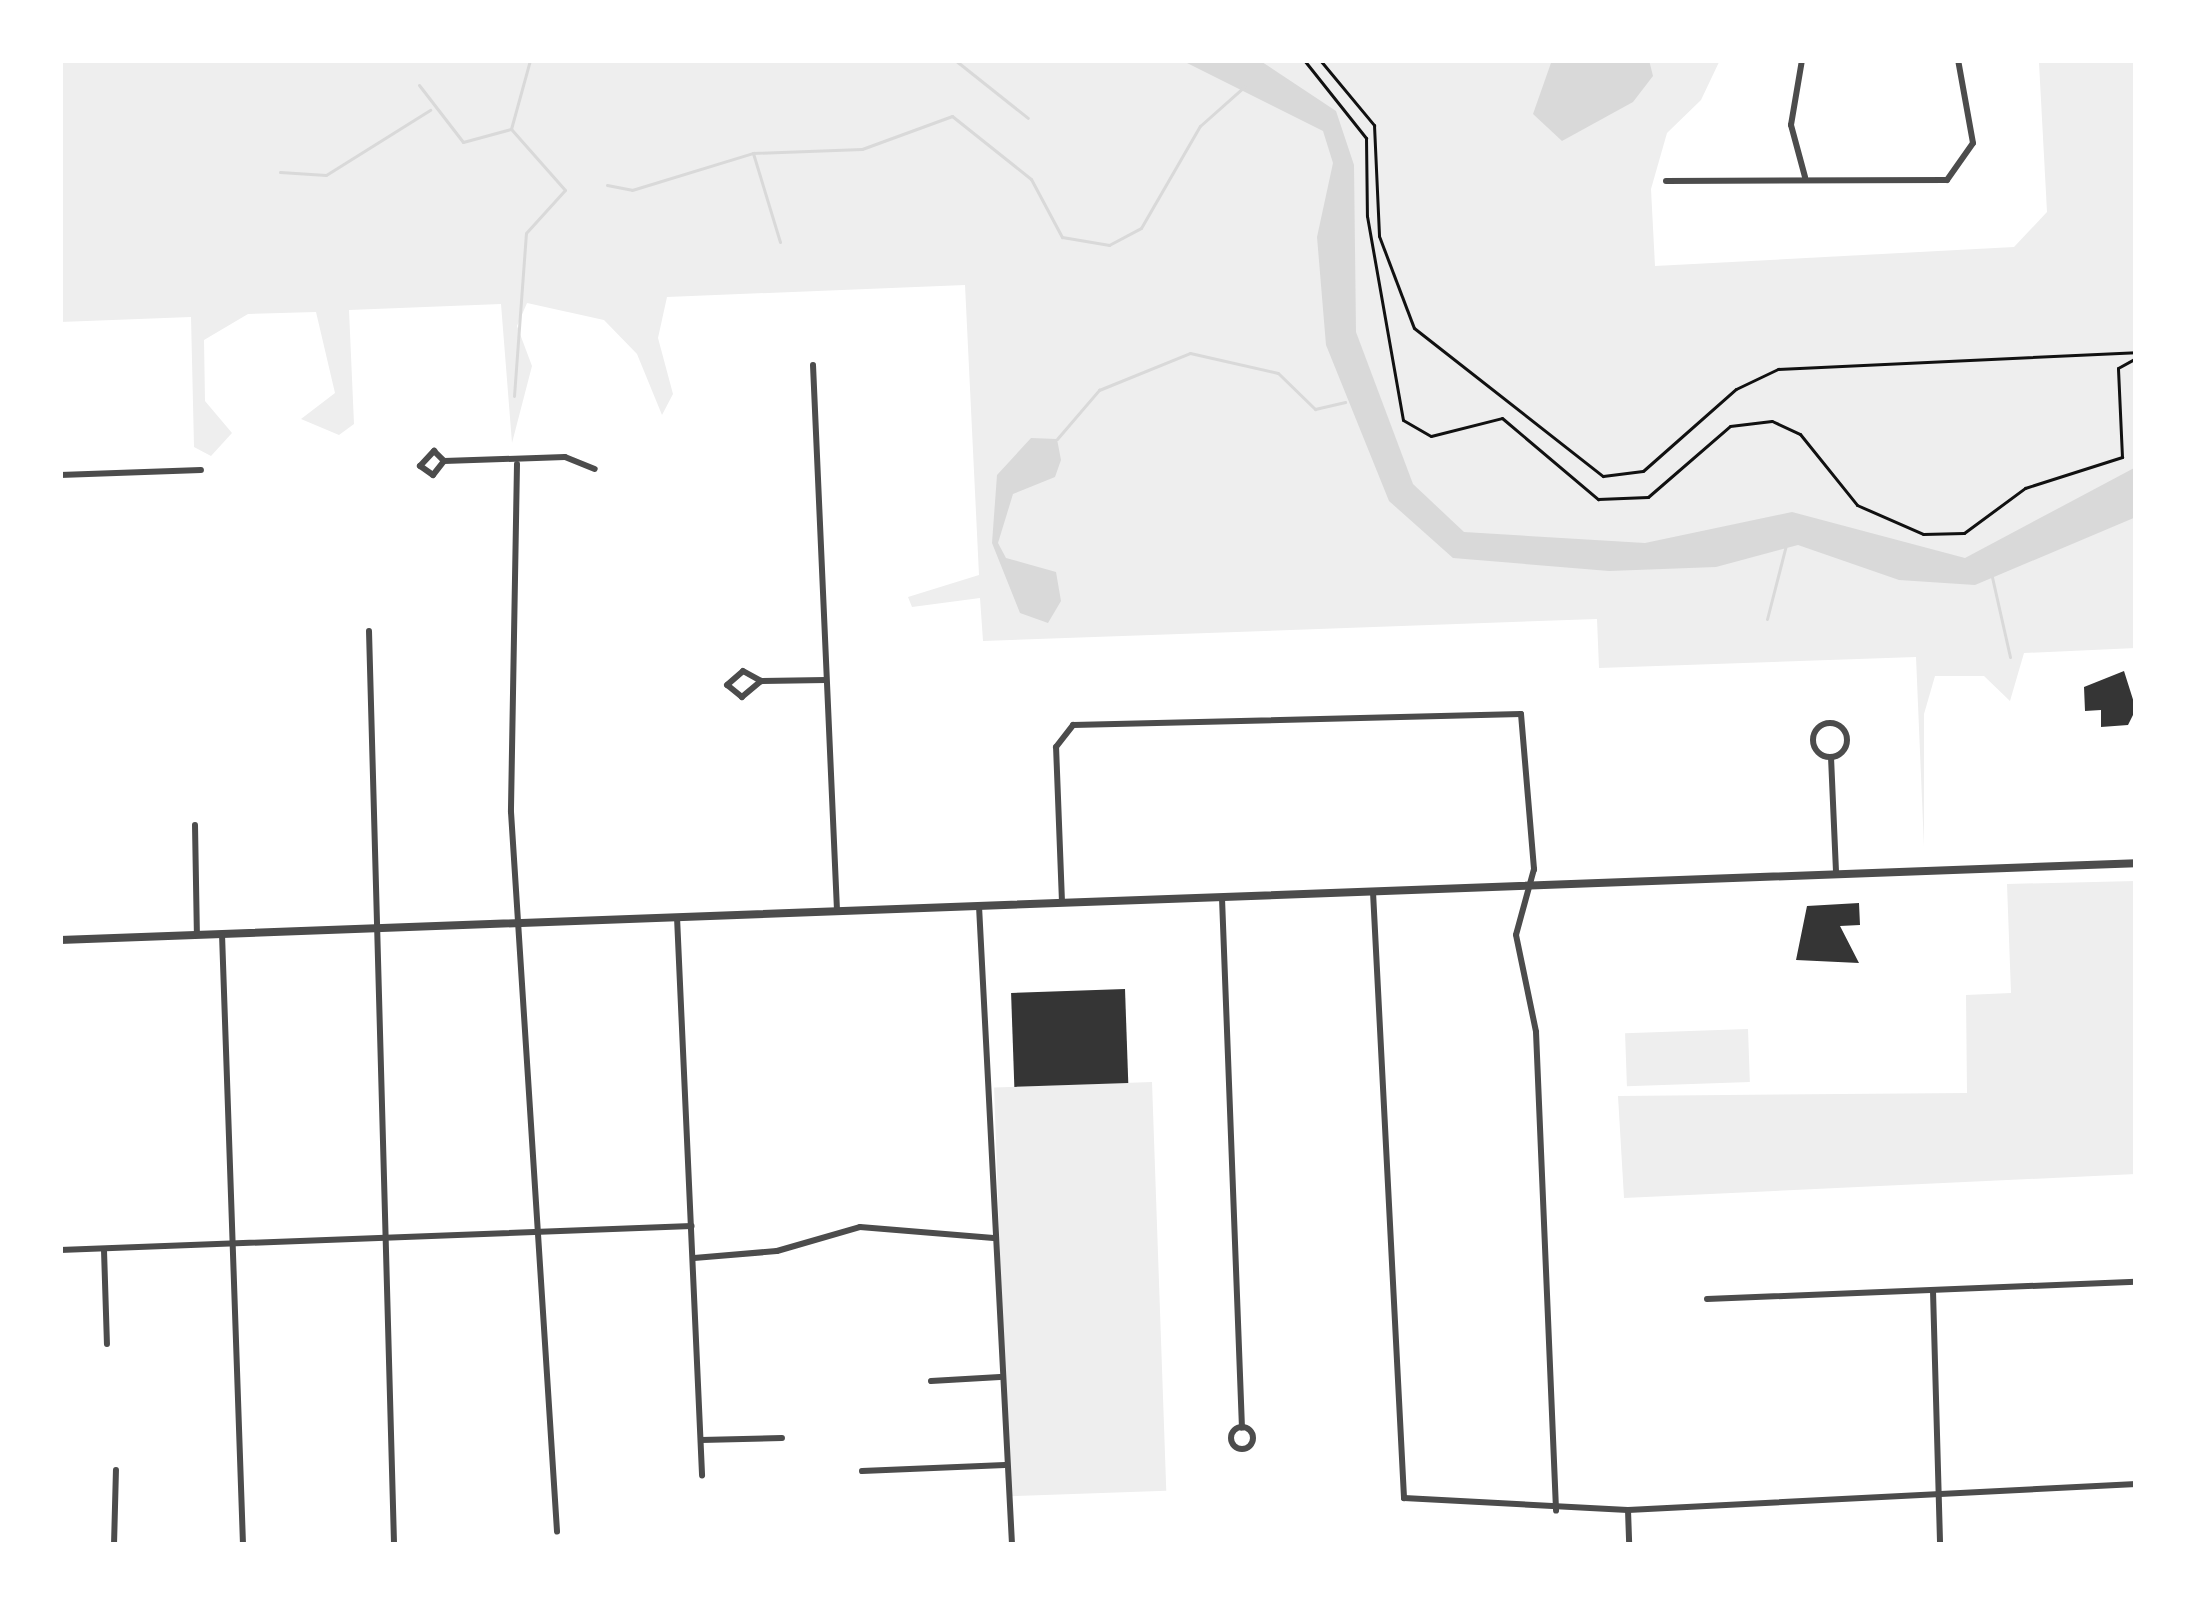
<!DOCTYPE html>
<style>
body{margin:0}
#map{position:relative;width:2196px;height:1605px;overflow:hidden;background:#fff;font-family:"Noto Sans",sans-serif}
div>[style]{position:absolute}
.green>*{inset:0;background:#eee;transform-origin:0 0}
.water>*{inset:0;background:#d9d9d9}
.stream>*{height:3px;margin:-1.5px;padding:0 1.5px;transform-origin:1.5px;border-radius:1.5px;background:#d9d9d9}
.building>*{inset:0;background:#353535;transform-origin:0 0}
.path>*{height:3px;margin:-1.5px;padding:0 1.5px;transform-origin:1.5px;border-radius:1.5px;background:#111}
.minor>*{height:6px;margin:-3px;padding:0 3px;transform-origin:3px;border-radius:3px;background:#4c4c4c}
.minor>.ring{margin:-3px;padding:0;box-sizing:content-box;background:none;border:6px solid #4c4c4c;border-radius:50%}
.tertiary>*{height:8px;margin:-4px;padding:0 4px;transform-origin:4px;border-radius:4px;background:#4c4c4c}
span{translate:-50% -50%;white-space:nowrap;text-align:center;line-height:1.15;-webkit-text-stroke:9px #fff;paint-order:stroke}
.frame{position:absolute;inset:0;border:63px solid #fff;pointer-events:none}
</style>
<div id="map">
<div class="green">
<div style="clip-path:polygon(60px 60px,1720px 60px,1701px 100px,1667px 133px,1651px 189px,1655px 266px,2014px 247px,2047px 212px,2039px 63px,2136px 60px,2136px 648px,2024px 653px,2010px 701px,1984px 676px,1935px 676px,1924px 714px,1924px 847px,1916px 657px,1599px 668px,1597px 619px,983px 641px,980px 598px,912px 607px,908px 597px,979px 575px,965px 285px,667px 297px,658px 338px,673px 394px,662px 415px,637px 354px,604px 320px,527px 303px,517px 326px,532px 366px,512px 443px,501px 304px,349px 310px,354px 424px,339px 435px,301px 419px,335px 393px,316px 312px,248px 314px,204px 340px,205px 401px,232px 433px,211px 456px,194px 447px,191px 317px,60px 322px)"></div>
<div style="clip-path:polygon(2136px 881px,2136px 1174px,1624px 1198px,1618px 1096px,1967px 1093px,1966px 995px,2011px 993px,2007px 884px)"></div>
<div style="left:1748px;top:1029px;width:53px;height:123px;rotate:88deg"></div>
<div style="left:1152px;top:1082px;width:409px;height:158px;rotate:88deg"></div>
</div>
<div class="water">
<div style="clip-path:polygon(1181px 60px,1259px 60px,1336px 111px,1354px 165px,1356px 332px,1413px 484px,1464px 532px,1645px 543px,1792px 512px,1965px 558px,2136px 467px,2136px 517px,1975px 585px,1899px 580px,1798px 545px,1716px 567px,1609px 571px,1453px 558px,1389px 501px,1326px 345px,1317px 237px,1333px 163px,1323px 131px)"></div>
<div style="clip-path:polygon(1552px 60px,1649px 60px,1653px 76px,1633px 102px,1562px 141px,1533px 114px)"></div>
<div style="clip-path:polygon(1031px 438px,1057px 439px,1061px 460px,1055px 477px,1013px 494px,998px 543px,1006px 558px,1056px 572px,1061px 601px,1048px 623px,1020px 613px,992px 543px,997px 475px)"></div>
</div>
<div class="stream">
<div style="left:955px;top:60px;width:93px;rotate:38.5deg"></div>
<div style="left:419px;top:85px;width:72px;rotate:52.3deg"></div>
<div style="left:463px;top:142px;width:50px;rotate:-15.2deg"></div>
<div style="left:280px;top:172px;width:46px;rotate:3.7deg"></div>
<div style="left:326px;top:175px;width:123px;rotate:-32deg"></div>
<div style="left:607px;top:185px;width:25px;rotate:11deg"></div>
<div style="left:632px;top:190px;width:127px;rotate:-17deg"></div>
<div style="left:780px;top:242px;width:93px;rotate:-106.9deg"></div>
<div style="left:753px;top:153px;width:109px;rotate:-2.1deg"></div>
<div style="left:862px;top:149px;width:96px;rotate:-20.1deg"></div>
<div style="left:952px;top:116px;width:101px;rotate:38.6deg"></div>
<div style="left:1031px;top:179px;width:66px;rotate:61.9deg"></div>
<div style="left:1062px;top:237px;width:48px;rotate:9.7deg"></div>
<div style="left:1109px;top:245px;width:36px;rotate:-28deg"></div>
<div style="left:1141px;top:228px;width:118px;rotate:-60deg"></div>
<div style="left:1200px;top:126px;width:60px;rotate:-41.6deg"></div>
<div style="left:514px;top:396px;width:163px;rotate:-85.8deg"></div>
<div style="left:526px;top:233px;width:58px;rotate:-47.8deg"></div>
<div style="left:565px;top:190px;width:81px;rotate:-131.5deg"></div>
<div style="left:511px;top:129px;width:72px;rotate:-74.6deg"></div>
<div style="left:1057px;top:439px;width:65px;rotate:-49.4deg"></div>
<div style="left:1099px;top:390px;width:98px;rotate:-22.1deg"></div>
<div style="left:1190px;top:353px;width:90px;rotate:12.8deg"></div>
<div style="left:1278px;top:373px;width:52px;rotate:44.2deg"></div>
<div style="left:1315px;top:409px;width:31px;rotate:-13deg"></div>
<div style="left:1992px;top:577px;width:82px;rotate:77.3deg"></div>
<div style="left:1767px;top:619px;width:76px;rotate:-75.6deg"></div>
</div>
<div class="building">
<div style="clip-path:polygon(2124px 671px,2136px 709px,2128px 725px,2101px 727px,2101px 710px,2085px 711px,2084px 687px)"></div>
<div style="clip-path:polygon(1859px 903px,1860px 925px,1840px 926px,1859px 963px,1796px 960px,1807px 906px)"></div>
<div style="left:1125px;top:989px;width:94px;height:114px;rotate:88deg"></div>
</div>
<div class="path">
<div style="left:1304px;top:60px;width:100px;rotate:51.5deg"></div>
<div style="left:1366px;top:138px;width:78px;rotate:89.3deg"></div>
<div style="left:1367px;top:216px;width:207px;rotate:80deg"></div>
<div style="left:1403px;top:420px;width:32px;rotate:30deg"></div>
<div style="left:1431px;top:436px;width:73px;rotate:-14.2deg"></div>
<div style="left:1502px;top:418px;width:126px;rotate:40.2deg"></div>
<div style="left:1598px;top:499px;width:50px;rotate:-2.3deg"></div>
<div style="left:1648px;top:497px;width:108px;rotate:-40.9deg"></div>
<div style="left:1730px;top:426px;width:42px;rotate:-6.8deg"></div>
<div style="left:1772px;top:421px;width:31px;rotate:25deg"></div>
<div style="left:1800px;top:434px;width:91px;rotate:51.2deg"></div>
<div style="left:1857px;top:505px;width:72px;rotate:23.7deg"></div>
<div style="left:1923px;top:534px;width:41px;rotate:-1.4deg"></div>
<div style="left:1964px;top:533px;width:76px;rotate:-36.4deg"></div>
<div style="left:2025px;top:488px;width:102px;rotate:-17.7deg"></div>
<div style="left:2122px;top:457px;width:89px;rotate:-92.6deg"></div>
<div style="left:2118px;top:368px;width:21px;rotate:-29deg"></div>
<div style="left:1320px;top:60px;width:85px;rotate:50.3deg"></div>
<div style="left:1374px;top:125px;width:111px;rotate:87.4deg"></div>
<div style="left:1379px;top:236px;width:98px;rotate:69.2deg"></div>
<div style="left:1414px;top:328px;width:240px;rotate:38.1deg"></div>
<div style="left:1603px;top:476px;width:40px;rotate:-7.1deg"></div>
<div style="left:1643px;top:471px;width:124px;rotate:-41.4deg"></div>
<div style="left:1736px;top:389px;width:47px;rotate:-25.5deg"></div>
<div style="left:1778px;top:369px;width:358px;rotate:-2.7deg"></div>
</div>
<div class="minor">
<div style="left:1802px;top:60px;width:66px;rotate:99.6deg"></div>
<div style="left:1791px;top:125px;width:54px;rotate:74.9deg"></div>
<div style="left:1666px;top:181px;width:281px;rotate:-0.2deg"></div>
<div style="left:1947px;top:180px;width:45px;rotate:-54.9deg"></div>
<div style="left:1973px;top:143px;width:84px;rotate:-100.2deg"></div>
<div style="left:813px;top:365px;width:547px;rotate:87.48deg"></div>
<div style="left:444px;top:461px;width:18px;rotate:128deg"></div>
<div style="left:433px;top:475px;width:16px;rotate:-145deg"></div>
<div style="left:420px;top:466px;width:21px;rotate:-47deg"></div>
<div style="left:434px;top:451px;width:14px;rotate:45deg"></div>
<div style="left:444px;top:461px;width:121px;rotate:-1.9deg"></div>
<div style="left:565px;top:457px;width:32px;rotate:22deg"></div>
<div style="left:517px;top:464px;width:348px;rotate:91deg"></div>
<div style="left:511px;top:812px;width:721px;rotate:86.34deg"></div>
<div style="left:60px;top:475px;width:141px;rotate:-2deg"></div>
<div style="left:369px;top:631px;width:914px;rotate:88.43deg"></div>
<div style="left:761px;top:681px;width:25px;rotate:140deg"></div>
<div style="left:742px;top:697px;width:19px;rotate:-141deg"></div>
<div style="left:727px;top:685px;width:21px;rotate:-41deg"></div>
<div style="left:743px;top:671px;width:21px;rotate:29deg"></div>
<div style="left:761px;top:681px;width:65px;rotate:-0.9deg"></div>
<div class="ring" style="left:1813px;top:723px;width:28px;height:28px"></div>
<div style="left:1831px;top:757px;width:116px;rotate:87.5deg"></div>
<div style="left:195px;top:825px;width:110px;rotate:89deg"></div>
<div style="left:1373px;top:892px;width:607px;rotate:87.07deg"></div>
<div style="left:1404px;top:1498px;width:224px;rotate:3.1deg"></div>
<div style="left:1628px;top:1510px;width:509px;rotate:-2.93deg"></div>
<div style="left:1222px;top:898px;width:530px;rotate:87.84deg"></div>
<div style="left:1062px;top:902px;width:155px;rotate:-92.2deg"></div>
<div style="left:1056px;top:747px;width:28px;rotate:-52deg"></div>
<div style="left:1073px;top:725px;width:448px;rotate:-1.4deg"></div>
<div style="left:1521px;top:714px;width:156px;rotate:85.2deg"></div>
<div style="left:1534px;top:869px;width:68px;rotate:105.3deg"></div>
<div style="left:1516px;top:935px;width:99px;rotate:78.3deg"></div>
<div style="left:1536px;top:1032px;width:479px;rotate:87.6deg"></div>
<div style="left:979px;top:906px;width:640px;rotate:87.04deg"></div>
<div style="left:677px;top:917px;width:559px;rotate:87.43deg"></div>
<div style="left:222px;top:934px;width:611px;rotate:88.03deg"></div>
<div style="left:60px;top:1250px;width:632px;rotate:-2.17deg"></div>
<div style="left:104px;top:1250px;width:94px;rotate:88.2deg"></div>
<div style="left:694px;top:1258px;width:83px;rotate:-4.8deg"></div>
<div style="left:777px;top:1251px;width:86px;rotate:-16.1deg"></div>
<div style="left:860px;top:1227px;width:134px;rotate:4.7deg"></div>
<div style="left:1933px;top:1291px;width:254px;rotate:88.4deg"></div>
<div style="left:1707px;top:1299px;width:429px;rotate:-2.3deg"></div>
<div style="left:931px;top:1381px;width:69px;rotate:-3.3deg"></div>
<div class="ring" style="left:1231px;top:1427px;width:16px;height:16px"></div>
<div style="left:701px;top:1440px;width:81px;rotate:-1.4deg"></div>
<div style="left:862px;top:1471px;width:143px;rotate:-2.4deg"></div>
<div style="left:1628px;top:1510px;width:35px;rotate:88deg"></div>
<div style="left:114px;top:1545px;width:75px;rotate:-88.5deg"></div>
</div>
<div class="tertiary">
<div style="left:60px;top:940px;width:2077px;rotate:-2.12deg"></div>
</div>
<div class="frame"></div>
</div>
